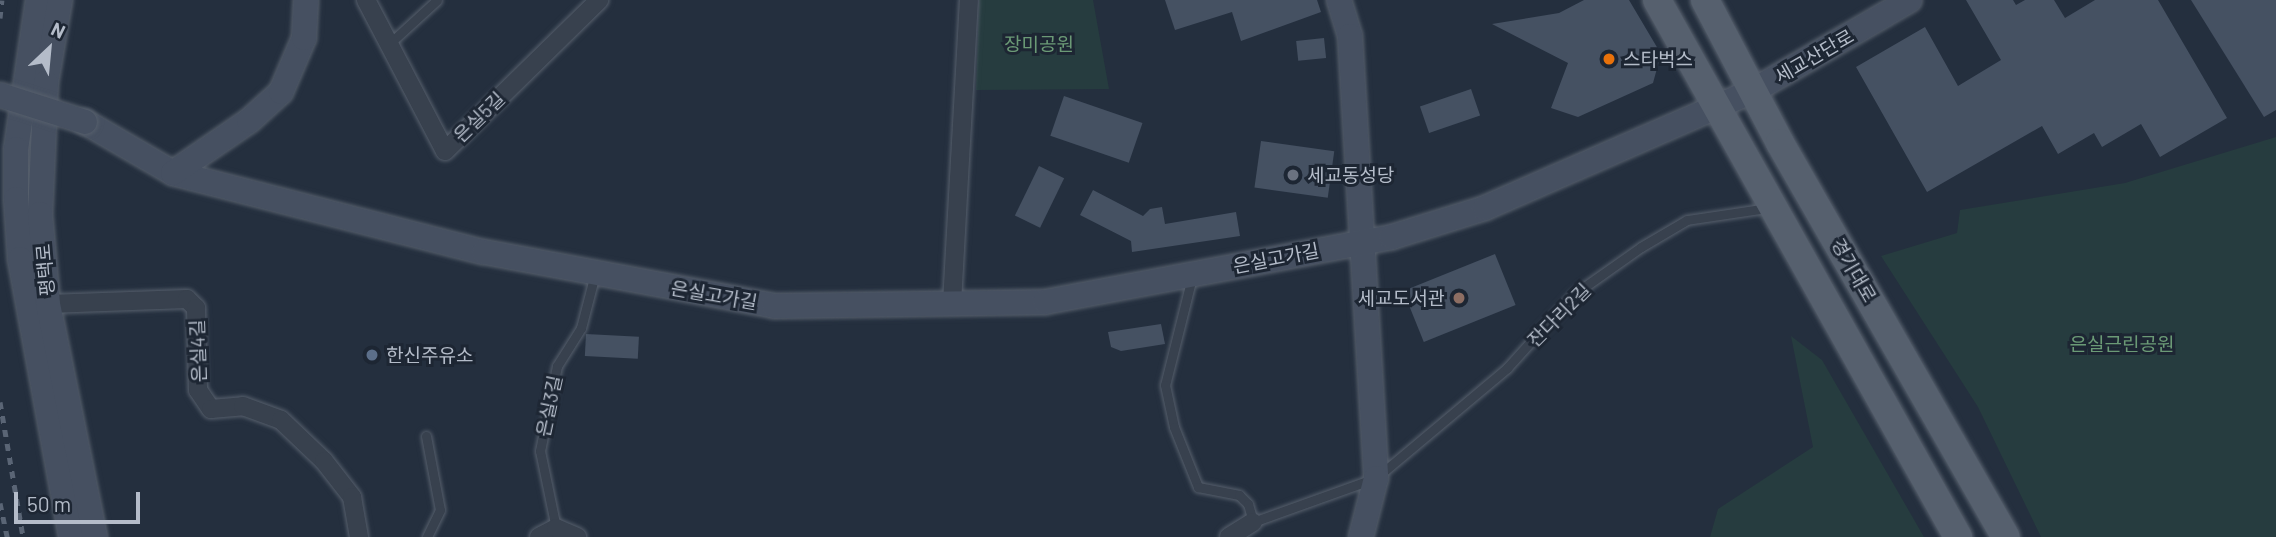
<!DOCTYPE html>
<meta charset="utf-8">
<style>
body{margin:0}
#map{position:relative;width:2276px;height:537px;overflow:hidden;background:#242f3e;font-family:Barlow,"Noto Sans KR",sans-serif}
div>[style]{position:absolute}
.green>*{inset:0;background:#263c3f}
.building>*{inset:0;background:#455162;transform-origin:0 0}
.roads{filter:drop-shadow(0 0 2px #565f6c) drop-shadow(0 0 2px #565f6c)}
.lane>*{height:9px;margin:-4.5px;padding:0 4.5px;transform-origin:4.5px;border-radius:4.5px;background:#38414e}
.street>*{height:18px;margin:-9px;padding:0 9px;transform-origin:9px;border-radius:9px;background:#38414e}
.secondary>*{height:24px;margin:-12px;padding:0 12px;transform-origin:12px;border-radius:12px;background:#465061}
.primary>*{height:28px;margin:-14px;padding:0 14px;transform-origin:14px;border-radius:14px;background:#56606e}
.rail>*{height:5px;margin-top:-2.5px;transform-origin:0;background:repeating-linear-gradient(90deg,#5a6575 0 7px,transparent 0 14px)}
.bridges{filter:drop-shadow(0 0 2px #565f6c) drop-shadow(0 0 2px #565f6c)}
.secondary-bridge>*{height:24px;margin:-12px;padding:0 12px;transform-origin:12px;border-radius:12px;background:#465061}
.dots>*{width:19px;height:19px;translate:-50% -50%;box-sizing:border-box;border:4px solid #1d2633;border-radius:50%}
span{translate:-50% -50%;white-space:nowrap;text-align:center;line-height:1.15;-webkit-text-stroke:6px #1d2633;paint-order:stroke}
.park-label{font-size:19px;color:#6b9a76}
.street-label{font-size:19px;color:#b4bcc9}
.poi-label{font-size:19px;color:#b4bcc9}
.left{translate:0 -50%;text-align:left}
.right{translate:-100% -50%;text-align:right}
.north{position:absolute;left:14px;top:14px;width:70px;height:70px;-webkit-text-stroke:5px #1d2633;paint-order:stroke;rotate:26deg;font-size:19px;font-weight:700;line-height:28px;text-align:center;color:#b4bcc9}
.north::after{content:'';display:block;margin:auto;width:24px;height:32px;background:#b4bcc9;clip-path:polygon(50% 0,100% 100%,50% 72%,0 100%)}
.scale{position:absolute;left:14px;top:492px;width:126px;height:32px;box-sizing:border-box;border:4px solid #b4bcc9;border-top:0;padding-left:9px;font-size:21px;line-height:24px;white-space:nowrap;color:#b4bcc9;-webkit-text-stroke:5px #1d2633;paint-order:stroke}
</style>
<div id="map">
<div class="green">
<div style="clip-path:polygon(979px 0,1093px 0,1109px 89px,976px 90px)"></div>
<div style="clip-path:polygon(2276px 137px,2276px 537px,2041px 537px,1978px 407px,1881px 256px,1957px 233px,1960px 210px,2125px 183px)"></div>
<div style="clip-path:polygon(1791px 336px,1822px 360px,1924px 537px,1710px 537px,1718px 509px,1813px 447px)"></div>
</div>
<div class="building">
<div style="clip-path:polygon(1165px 0,1317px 0,1321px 12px,1241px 41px,1232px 12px,1175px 30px)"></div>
<div style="clip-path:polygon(1584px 0,1629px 0,1661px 54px,1653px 83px,1578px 117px,1551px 108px,1568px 63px,1492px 24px,1559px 13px)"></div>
<div style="clip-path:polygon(1966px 0,2013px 0,2016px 5px,2025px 0,2054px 0,2065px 18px,2095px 0,2158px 0,2227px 118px,2160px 157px,2141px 124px,2102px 147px,2094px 133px,2058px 154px,2042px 126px,1927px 192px,1856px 67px,1925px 27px,1958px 86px,2001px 60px)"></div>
<div style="clip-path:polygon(2191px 0,2276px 0,2276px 110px,2264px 117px)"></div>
<div style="left:1324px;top:38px;width:20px;height:28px;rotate:84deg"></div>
<div style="left:1471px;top:89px;width:28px;height:54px;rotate:71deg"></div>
<div style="left:1064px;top:96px;width:83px;height:42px;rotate:19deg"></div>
<div style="left:1261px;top:141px;width:74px;height:47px;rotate:8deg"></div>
<div style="left:1039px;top:166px;width:28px;height:55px;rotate:26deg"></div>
<div style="clip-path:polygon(1093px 190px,1143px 216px,1150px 209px,1162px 207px,1165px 224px,1236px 212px,1240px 236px,1132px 252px,1131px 241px,1080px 215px)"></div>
<div style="left:1495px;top:254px;width:55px;height:99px;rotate:68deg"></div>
<div style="clip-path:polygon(1161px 324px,1165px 344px,1121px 351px,1111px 347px,1108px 332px)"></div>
<div style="left:586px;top:334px;width:53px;height:22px;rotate:3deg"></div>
</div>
<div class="roads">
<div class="lane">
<div style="left:389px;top:44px;width:65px;rotate:-42.5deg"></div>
<div style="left:1192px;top:277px;width:111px;rotate:104deg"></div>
<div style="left:1165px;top:385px;width:43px;rotate:77.9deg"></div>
<div style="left:1174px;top:427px;width:65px;rotate:68.2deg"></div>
<div style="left:1198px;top:487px;width:42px;rotate:11deg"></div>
<div style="left:1239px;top:495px;width:13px;rotate:45deg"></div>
<div style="left:1248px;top:504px;width:19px;rotate:74deg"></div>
<div style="left:1253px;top:522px;width:131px;rotate:-19.7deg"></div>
<div style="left:1376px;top:478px;width:171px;rotate:-40deg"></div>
<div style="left:1507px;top:368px;width:98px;rotate:-47.9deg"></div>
<div style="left:1573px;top:295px;width:83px;rotate:-35.2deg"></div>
<div style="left:1641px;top:247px;width:53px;rotate:-30.4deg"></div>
<div style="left:1687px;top:220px;width:81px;rotate:-8.5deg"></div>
<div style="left:426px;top:436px;width:75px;rotate:79.3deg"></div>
<div style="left:440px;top:510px;width:30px;rotate:116deg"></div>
<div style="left:556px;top:528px;width:79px;rotate:-101.7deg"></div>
<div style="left:540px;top:451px;width:87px;rotate:-78.7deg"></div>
<div style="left:557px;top:366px;width:45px;rotate:-57.7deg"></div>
<div style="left:581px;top:328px;width:56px;rotate:-75.5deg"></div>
</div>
<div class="street">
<div style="left:366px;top:0;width:170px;rotate:62.4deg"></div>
<div style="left:445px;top:151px;width:216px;rotate:-44.4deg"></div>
<div style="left:952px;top:303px;width:303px;rotate:-86.8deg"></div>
<div style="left:48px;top:304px;width:139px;rotate:-2.1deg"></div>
<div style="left:187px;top:299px;width:13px;rotate:45deg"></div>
<div style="left:196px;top:308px;width:82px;rotate:88.6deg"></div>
<div style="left:198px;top:390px;width:23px;rotate:56deg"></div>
<div style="left:211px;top:409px;width:32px;rotate:-5deg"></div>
<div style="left:243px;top:406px;width:40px;rotate:20.2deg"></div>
<div style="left:281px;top:420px;width:59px;rotate:43.6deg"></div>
<div style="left:324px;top:461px;width:46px;rotate:52.1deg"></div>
<div style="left:352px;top:497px;width:41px;rotate:80.1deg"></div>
<div style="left:539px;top:537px;width:19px;rotate:-28deg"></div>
<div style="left:556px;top:528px;width:23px;rotate:23deg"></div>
<div style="left:1229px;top:537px;width:28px;rotate:-32deg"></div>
</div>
<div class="secondary">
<div style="left:38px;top:0;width:151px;rotate:98.4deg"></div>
<div style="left:16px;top:149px;width:50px;rotate:90deg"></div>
<div style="left:16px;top:199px;width:60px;rotate:86.2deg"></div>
<div style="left:20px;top:259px;width:283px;rotate:79.6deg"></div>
<div style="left:60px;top:0;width:84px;rotate:99.6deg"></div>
<div style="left:46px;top:83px;width:131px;rotate:92.6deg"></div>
<div style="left:40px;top:214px;width:90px;rotate:84.9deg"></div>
<div style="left:48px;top:304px;width:238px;rotate:78.6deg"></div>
<div style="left:1339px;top:0;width:38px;rotate:73deg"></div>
<div style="left:1350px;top:36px;width:443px;rotate:86.6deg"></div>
<div style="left:1376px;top:478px;width:61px;rotate:104.3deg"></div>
<div style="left:85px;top:122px;width:102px;rotate:30.1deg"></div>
<div style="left:173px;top:173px;width:321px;rotate:14.3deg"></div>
<div style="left:484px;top:252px;width:295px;rotate:10.5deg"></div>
<div style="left:774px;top:306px;width:271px;rotate:-0.8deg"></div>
<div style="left:1045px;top:302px;width:353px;rotate:-10.6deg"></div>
<div style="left:1392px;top:237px;width:97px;rotate:-17.3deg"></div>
<div style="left:1485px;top:208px;width:292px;rotate:-23.6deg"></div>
<div style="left:1753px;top:91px;width:181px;rotate:-30.1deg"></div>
<div style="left:173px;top:173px;width:92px;rotate:-34.4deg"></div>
<div style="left:249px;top:121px;width:43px;rotate:-42.2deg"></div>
<div style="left:281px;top:92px;width:59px;rotate:-66.9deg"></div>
<div style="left:304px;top:38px;width:38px;rotate:-87deg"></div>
</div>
<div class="primary">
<div style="left:1657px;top:0;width:616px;rotate:60.73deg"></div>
<div style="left:1705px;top:0;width:161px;rotate:62.3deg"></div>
<div style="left:1780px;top:143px;width:454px;rotate:60.2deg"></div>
</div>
</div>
<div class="rail">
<div style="left:0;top:18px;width:18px;rotate:-84deg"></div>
<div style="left:0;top:402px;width:137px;rotate:80.3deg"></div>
<div style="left:0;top:503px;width:35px;rotate:78deg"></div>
</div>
<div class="bridges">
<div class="secondary-bridge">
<div style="left:0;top:95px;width:89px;rotate:17.6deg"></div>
</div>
</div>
<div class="dots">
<div style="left:1609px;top:59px;background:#e8710a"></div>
<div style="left:1293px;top:175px;background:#6b7280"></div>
<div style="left:1459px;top:298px;background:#8d6e63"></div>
<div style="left:372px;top:355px;background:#5c6f8a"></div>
</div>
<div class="park-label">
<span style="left:1039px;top:44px">장미공원</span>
<span style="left:2122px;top:344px">은실근린공원</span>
</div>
<div class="street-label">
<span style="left:1814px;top:56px;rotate:-30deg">세교산단로</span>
<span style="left:479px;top:117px;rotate:-44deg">은실5길</span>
<span style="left:1276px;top:258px;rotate:-11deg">은실고가길</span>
<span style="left:45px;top:270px;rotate:-95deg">평택로</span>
<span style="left:1854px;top:270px;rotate:60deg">경기대로</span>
<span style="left:714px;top:295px;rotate:10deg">은실고가길</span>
<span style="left:1559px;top:315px;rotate:-45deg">잔다리2길</span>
<span style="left:198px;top:351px;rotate:-92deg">은실4길</span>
<span style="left:549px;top:406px;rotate:-78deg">은실3길</span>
</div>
<div class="poi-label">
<span class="left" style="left:1623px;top:59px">스타벅스</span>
<span class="left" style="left:1307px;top:175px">세교동성당</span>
<span class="right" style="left:1445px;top:298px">세교도서관</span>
<span class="left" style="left:386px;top:355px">한신주유소</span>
</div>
<div class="north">N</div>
<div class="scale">50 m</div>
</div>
